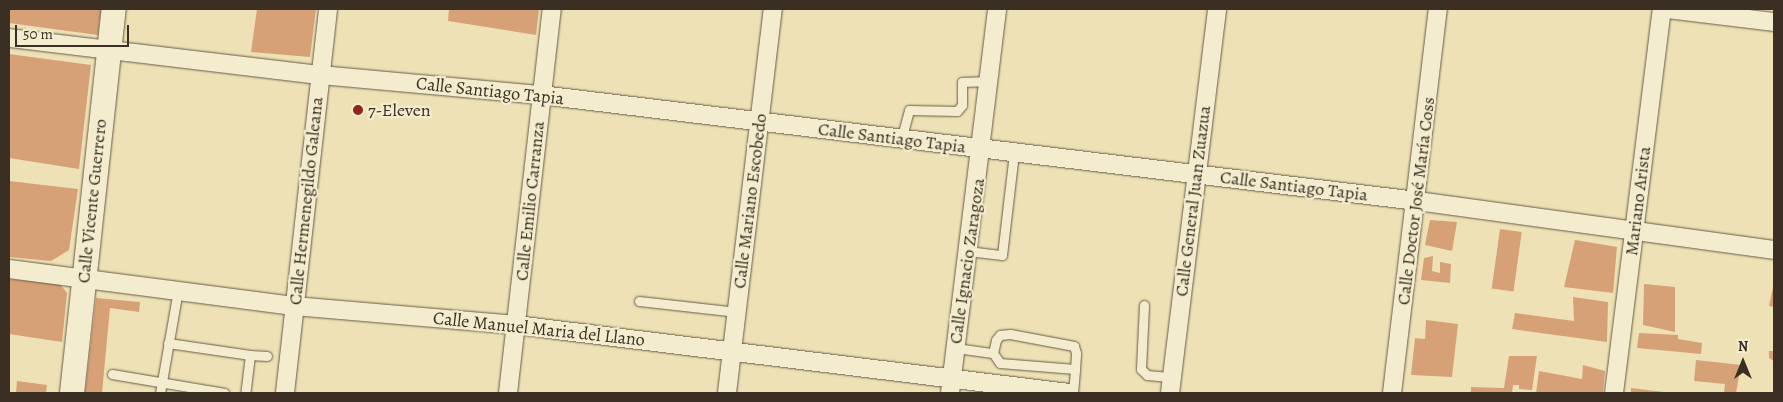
<!DOCTYPE html>
<meta charset="utf-8">
<style>
body{margin:0}
#map{position:relative;width:1783px;height:402px;overflow:hidden;background:#eee1b5;font-family:Alegreya,serif}
div>[style]{position:absolute}
.building>*{inset:0;background:#d7a178;transform-origin:0 0}
.roads{filter:drop-shadow(0 0 1px #675c47) drop-shadow(0 0 1px #675c47)}
.lane>*{height:9px;margin:-4.5px;padding:0 4.5px;transform-origin:4.5px;border-radius:4.5px;background:#f4eccf}
.street>*{height:18px;margin:-9px;padding:0 9px;transform-origin:9px;border-radius:9px;background:#f4eccf}
.secondary>*{height:24px;margin:-12px;padding:0 12px;transform-origin:12px;border-radius:12px;background:#f4eccf}
.dots>*{width:14px;height:14px;translate:-50% -50%;box-sizing:border-box;border:2px solid #f4eccf;border-radius:50%}
span{translate:-50% -50%;white-space:nowrap;text-align:center;line-height:1.15;-webkit-text-stroke:4.5px #f4eccf;paint-order:stroke}
.street-label{font-size:18px;color:#3a2f22}
.poi-label{font-size:18px;color:#3a2f22}
.left{translate:0 -50%;text-align:left}
.frame{position:absolute;inset:0;border:10px solid #3a2f22;pointer-events:none}
.north{position:absolute;left:1718px;top:337px;width:50px;height:50px;-webkit-text-stroke:4px #f4eccf;paint-order:stroke;rotate:0deg;font-size:14px;font-weight:700;line-height:20px;text-align:center;color:#3a2f22}
.north::after{content:'';display:block;margin:auto;width:18px;height:22px;background:#3a2f22;clip-path:polygon(50% 0,100% 100%,50% 72%,0 100%)}
.scale{position:absolute;left:15px;top:25px;width:114px;height:22px;box-sizing:border-box;border:2px solid #3a2f22;border-top:0;padding-left:6px;font-size:15px;line-height:18px;white-space:nowrap;color:#3a2f22;-webkit-text-stroke:4px #f4eccf;paint-order:stroke}
</style>
<div id="map">
<div class="building">
<div style="clip-path:polygon(9px 9px,101px 9px,98px 35px,9px 23px)"></div>
<div style="clip-path:polygon(257px 9px,316px 9px,310px 57px,251px 52px)"></div>
<div style="clip-path:polygon(449px 9px,539px 9px,536px 35px,448px 21px)"></div>
<div style="clip-path:polygon(9px 54px,91px 65px,79px 169px,9px 158px)"></div>
<div style="clip-path:polygon(9px 181px,78px 189px,69px 250px,51px 261px,9px 257px)"></div>
<div style="clip-path:polygon(1430px 220px,1457px 222px,1452px 251px,1425px 245px)"></div>
<div style="left:1500px;top:229px;width:22px;height:60px;rotate:8deg"></div>
<div style="clip-path:polygon(1575px 240px,1617px 247px,1613px 293px,1564px 287px)"></div>
<div style="clip-path:polygon(1433px 256px,1432px 271px,1440px 273px,1440px 262px,1451px 264px,1450px 283px,1421px 280px,1424px 258px)"></div>
<div style="clip-path:polygon(9px 279px,60px 284px,67px 293px,62px 342px,9px 334px)"></div>
<div style="clip-path:polygon(1644px 284px,1675px 287px,1675px 332px,1643px 325px)"></div>
<div style="clip-path:polygon(1773px 287px,1774px 287px,1774px 307px,1769px 306px)"></div>
<div style="clip-path:polygon(1573px 297px,1608px 302px,1607px 342px,1512px 329px,1515px 313px,1574px 321px)"></div>
<div style="clip-path:polygon(96px 298px,140px 302px,139px 312px,110px 308px,102px 393px,85px 393px)"></div>
<div style="clip-path:polygon(1426px 320px,1458px 324px,1452px 377px,1411px 375px,1415px 338px,1425px 339px)"></div>
<div style="clip-path:polygon(1639px 333px,1678px 335px,1678px 339px,1702px 343px,1701px 354px,1637px 348px)"></div>
<div style="clip-path:polygon(1769px 351px,1774px 351px,1774px 361px,1769px 358px)"></div>
<div style="clip-path:polygon(1509px 356px,1537px 356px,1532px 390px,1519px 389px,1519px 385px,1513px 385px,1512px 393px,1471px 393px,1471px 387px,1504px 388px)"></div>
<div style="clip-path:polygon(1696px 360px,1741px 365px,1736px 393px,1724px 393px,1725px 384px,1694px 381px)"></div>
<div style="clip-path:polygon(1583px 365px,1605px 371px,1603px 393px,1536px 393px,1539px 371px,1582px 379px)"></div>
<div style="clip-path:polygon(17px 381px,47px 385px,46px 393px,16px 393px)"></div>
<div style="clip-path:polygon(1631px 388px,1664px 392px,1664px 393px,1631px 393px)"></div>
</div>
<div class="roads">
<div class="lane">
<div style="left:901px;top:140px;width:31px;rotate:-75deg"></div>
<div style="left:909px;top:110px;width:48px;rotate:1.2deg"></div>
<div style="left:957px;top:111px;width:8px;rotate:-50deg"></div>
<div style="left:962px;top:105px;width:23px;rotate:-90deg"></div>
<div style="left:962px;top:82px;width:27px;rotate:-2deg"></div>
<div style="left:968px;top:251px;width:34px;rotate:7deg"></div>
<div style="left:1002px;top:255px;width:103px;rotate:-83.3deg"></div>
<div style="left:639px;top:301px;width:99px;rotate:6.4deg"></div>
<div style="left:1144px;top:305px;width:64px;rotate:92.7deg"></div>
<div style="left:1141px;top:369px;width:8px;rotate:45deg"></div>
<div style="left:1147px;top:375px;width:25px;rotate:5deg"></div>
<div style="left:168px;top:343px;width:83px;rotate:8.3deg"></div>
<div style="left:250px;top:355px;width:38px;rotate:97deg"></div>
<div style="left:956px;top:348px;width:37px;rotate:8deg"></div>
<div style="left:250px;top:355px;width:17px;rotate:3deg"></div>
<div style="left:112px;top:374px;width:114px;rotate:9.6deg"></div>
<div style="left:160px;top:393px;width:105px;rotate:-80.1deg"></div>
<div style="left:1073px;top:393px;width:24px;rotate:-85deg"></div>
<div style="left:1075px;top:369px;width:16px;rotate:-86deg"></div>
<div style="left:1076px;top:353px;width:7px;rotate:-106deg"></div>
<div style="left:1074px;top:346px;width:65px;rotate:-169.4deg"></div>
<div style="left:1010px;top:334px;width:10px;rotate:174deg"></div>
<div style="left:1000px;top:335px;width:6px;rotate:129deg"></div>
<div style="left:996px;top:340px;width:13px;rotate:103deg"></div>
<div style="left:993px;top:353px;width:12px;rotate:55deg"></div>
<div style="left:1000px;top:363px;width:75px;rotate:4.6deg"></div>
</div>
<div class="street">
<div style="left:1666px;top:9px;width:109px;rotate:6.9deg"></div>
<div style="left:9px;top:38px;width:314px;rotate:6.8deg"></div>
<div style="left:321px;top:75px;width:221px;rotate:5.2deg"></div>
<div style="left:541px;top:95px;width:882px;rotate:6.9deg"></div>
<div style="left:1417px;top:201px;width:360px;rotate:7.8deg"></div>
<div style="left:9px;top:269px;width:287px;rotate:7.4deg"></div>
<div style="left:294px;top:306px;width:223px;rotate:4.9deg"></div>
<div style="left:516px;top:325px;width:557px;rotate:7.01deg"></div>
<div style="left:285px;top:393px;width:386px;rotate:-83.6deg"></div>
<div style="left:508px;top:393px;width:387px;rotate:-83.5deg"></div>
<div style="left:727px;top:393px;width:387px;rotate:-83.2deg"></div>
<div style="left:950px;top:393px;width:387px;rotate:-83deg"></div>
<div style="left:1170px;top:393px;width:387px;rotate:-83deg"></div>
<div style="left:1392px;top:393px;width:387px;rotate:-83.2deg"></div>
<div style="left:1614px;top:393px;width:387px;rotate:-82.9deg"></div>
</div>
<div class="secondary">
<div style="left:72px;top:393px;width:386px;rotate:-83.8deg"></div>
</div>
</div>
<div class="dots">
<div style="left:358px;top:110px;background:#8f2418"></div>
</div>
<div class="street-label">
<span style="left:490px;top:91px;rotate:6deg">Calle Santiago Tapia</span>
<span style="left:892px;top:138px;rotate:7deg">Calle Santiago Tapia</span>
<span style="left:1294px;top:186px;rotate:7deg">Calle Santiago Tapia</span>
<span style="left:92px;top:201px;rotate:-84deg">Calle Vicente Guerrero</span>
<span style="left:306px;top:201px;rotate:-84deg">Calle Hermenegildo Galeana</span>
<span style="left:530px;top:201px;rotate:-84deg">Calle Emilio Carranza</span>
<span style="left:750px;top:201px;rotate:-83deg">Calle Mariano Escobedo</span>
<span style="left:1193px;top:201px;rotate:-83deg">Calle General Juan Zuazua</span>
<span style="left:1416px;top:201px;rotate:-83deg">Calle Doctor José María Coss</span>
<span style="left:1638px;top:201px;rotate:-83deg">Mariano Arista</span>
<span style="left:967px;top:261px;rotate:-82deg">Calle Ignacio Zaragoza</span>
<span style="left:539px;top:329px;rotate:6deg">Calle Manuel Maria del Llano</span>
</div>
<div class="poi-label">
<span class="left" style="left:368px;top:110px">7-Eleven</span>
</div>
<div class="frame"></div>
<div class="north">N</div>
<div class="scale">50 m</div>
</div>
